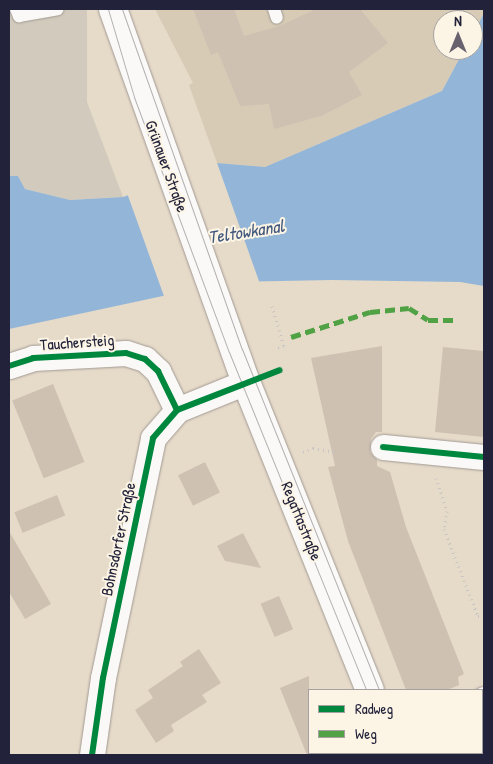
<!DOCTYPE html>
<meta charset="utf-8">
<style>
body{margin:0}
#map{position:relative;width:493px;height:764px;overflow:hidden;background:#e6dac9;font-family:"Patrick Hand",sans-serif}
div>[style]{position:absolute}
.built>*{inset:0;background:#d7cbb6}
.industrial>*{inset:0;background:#d2cbbd}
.water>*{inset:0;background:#93b6d8}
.pier>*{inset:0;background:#e6dac9}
.building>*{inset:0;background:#cec1b2;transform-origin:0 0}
.path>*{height:3px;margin-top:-1.5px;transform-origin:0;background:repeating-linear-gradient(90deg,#c8c6c4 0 1px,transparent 0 5px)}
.roads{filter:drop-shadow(0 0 1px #a19a93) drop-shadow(0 0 1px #a19a93)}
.lane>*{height:12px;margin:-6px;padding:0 6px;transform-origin:6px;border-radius:6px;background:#fbf9f7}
.street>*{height:25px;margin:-12.5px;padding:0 12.5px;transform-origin:12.5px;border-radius:12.5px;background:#fbf9f7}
.secondary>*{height:28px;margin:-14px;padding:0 14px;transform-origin:14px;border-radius:14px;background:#fbf9f7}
.tram>*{height:1px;margin:-0.5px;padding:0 0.5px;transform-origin:0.5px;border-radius:0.5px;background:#b3b1b2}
.quiet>*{height:5px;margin-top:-2.5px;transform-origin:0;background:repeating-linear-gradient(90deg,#50a245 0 10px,transparent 0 15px)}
.cycleway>*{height:6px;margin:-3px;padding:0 3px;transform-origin:3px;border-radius:3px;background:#00873e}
span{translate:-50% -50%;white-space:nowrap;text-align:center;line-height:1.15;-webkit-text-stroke:4px #fcf5e5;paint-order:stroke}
.street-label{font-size:16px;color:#22223b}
.water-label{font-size:18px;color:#41577d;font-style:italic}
.frame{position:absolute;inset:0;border:10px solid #22223b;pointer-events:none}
.legend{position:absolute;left:308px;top:689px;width:175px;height:65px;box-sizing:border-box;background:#fcf5e5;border:1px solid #a5a1a1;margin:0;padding:6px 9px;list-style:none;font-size:15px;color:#22223b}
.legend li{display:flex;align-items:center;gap:10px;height:25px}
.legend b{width:25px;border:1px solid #a5a1a1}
.north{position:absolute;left:433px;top:10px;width:50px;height:50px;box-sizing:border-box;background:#fcf5e5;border:1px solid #a5a1a1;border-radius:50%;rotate:0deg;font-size:14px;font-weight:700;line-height:20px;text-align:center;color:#22223b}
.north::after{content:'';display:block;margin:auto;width:18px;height:22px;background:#67626d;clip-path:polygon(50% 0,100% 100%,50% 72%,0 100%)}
</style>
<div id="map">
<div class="built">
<div style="clip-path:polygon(155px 9px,484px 9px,484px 13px,473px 34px,473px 20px,443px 20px,443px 50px,464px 50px,442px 91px,265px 167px,217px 163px,189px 85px,193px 83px)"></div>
</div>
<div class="industrial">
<div style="clip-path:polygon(9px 9px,87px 9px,87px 102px,123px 197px,70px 200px,25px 189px,18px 176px,9px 176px)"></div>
</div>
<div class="water">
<div style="clip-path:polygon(484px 13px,484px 286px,460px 282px,332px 280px,228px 282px,9px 329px,9px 176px,18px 176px,25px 189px,70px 200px,123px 197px,217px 163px,265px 167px,442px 91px,464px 50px,473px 50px,473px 34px)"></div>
</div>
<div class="pier">
<div style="clip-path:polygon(216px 160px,260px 284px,228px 285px,165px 299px,127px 193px)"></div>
</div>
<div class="building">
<div style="clip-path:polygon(193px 9px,234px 9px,244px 36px,280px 26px,316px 9px,360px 9px,388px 43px,349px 72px,362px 95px,321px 116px,274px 129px,269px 104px,240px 106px,218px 52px,211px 55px)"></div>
<div style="clip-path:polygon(382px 346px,382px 432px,376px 432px,371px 439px,370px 452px,377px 460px,377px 466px,390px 472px,406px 527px,464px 674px,458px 677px,459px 685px,447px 690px,406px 690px,348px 541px,328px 467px,335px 466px,311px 358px)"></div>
<div style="clip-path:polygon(443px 347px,484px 351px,484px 437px,435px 432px)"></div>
<div style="left:53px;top:384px;width:84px;height:44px;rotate:68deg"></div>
<div style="left:205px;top:462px;width:34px;height:30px;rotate:64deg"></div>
<div style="left:57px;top:495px;width:22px;height:46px;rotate:68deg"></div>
<div style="clip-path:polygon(9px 531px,51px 604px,25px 619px,9px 592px)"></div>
<div style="clip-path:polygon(243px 533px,261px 568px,225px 561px,217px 546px)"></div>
<div style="left:279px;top:596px;width:36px;height:20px;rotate:67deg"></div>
<div style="clip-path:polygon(199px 649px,221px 683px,202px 695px,207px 702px,171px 725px,174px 731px,156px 743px,135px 710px,153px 698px,148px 690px,183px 666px,180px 662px)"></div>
<div style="clip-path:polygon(309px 676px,309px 755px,307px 755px,280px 688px)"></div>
</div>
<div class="path">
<div style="left:272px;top:306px;width:42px;rotate:73.3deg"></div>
<div style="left:284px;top:346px;width:10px;rotate:163deg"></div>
<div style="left:303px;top:452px;width:11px;rotate:-22deg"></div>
<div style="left:313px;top:448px;width:23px;rotate:10deg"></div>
<div style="left:436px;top:478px;width:35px;rotate:72deg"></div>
<div style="left:447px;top:511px;width:18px;rotate:99deg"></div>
<div style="left:444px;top:529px;width:93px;rotate:68.7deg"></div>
<div style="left:478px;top:616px;width:6px"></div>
</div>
<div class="roads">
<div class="lane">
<div style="left:16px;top:9px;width:8px;rotate:67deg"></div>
<div style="left:19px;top:16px;width:39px;rotate:-10deg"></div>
<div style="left:274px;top:9px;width:9px;rotate:72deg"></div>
</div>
<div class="street">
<div style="left:9px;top:366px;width:25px;rotate:-18deg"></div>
<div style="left:33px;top:358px;width:93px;rotate:-3.1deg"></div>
<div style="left:126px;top:353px;width:20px;rotate:18deg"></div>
<div style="left:145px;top:359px;width:18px;rotate:43deg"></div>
<div style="left:158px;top:371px;width:43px;rotate:64deg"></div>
<div style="left:383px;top:447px;width:101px;rotate:5.7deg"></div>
<div style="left:482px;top:701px;width:3px;rotate:-45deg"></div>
<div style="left:92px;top:755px;width:78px;rotate:-81.9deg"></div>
<div style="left:103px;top:678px;width:245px;rotate:-78.2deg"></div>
<div style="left:153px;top:438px;width:37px;rotate:-49deg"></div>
<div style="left:177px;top:410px;width:74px;rotate:-22.1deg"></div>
</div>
<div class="secondary">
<div style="left:113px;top:9px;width:396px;rotate:70.4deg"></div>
<div style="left:246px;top:382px;width:332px;rotate:68.1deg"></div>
<div style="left:396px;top:753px;width:2px;rotate:63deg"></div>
</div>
</div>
<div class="tram">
<div style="left:108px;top:9px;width:92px;rotate:73.5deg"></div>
<div style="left:134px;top:97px;width:272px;rotate:69.6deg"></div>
<div style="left:229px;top:352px;width:365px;rotate:67.9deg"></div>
<div style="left:122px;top:9px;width:361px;rotate:70.6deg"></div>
<div style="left:242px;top:349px;width:367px;rotate:68.1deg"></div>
<div style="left:391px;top:753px;width:2px;rotate:63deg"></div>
<div style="left:404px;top:753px;width:2px;rotate:63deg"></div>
</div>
<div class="quiet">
<div style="left:291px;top:337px;width:83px;rotate:-17.6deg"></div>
<div style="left:370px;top:312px;width:39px;rotate:-6deg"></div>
<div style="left:409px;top:308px;width:22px;rotate:32deg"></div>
<div style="left:428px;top:320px;width:27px"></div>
<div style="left:482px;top:701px;width:3px;rotate:-45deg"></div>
<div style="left:397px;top:753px;width:1px"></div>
</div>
<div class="cycleway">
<div style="left:9px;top:366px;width:25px;rotate:-18deg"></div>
<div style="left:33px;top:358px;width:93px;rotate:-3.1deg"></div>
<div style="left:126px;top:353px;width:20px;rotate:18deg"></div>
<div style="left:145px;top:359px;width:18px;rotate:43deg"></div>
<div style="left:158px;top:371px;width:43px;rotate:64deg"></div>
<div style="left:383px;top:447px;width:101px;rotate:5.7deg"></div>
<div style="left:92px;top:755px;width:78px;rotate:-81.9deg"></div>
<div style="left:103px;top:678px;width:245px;rotate:-78.2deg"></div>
<div style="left:153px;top:438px;width:37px;rotate:-49deg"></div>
<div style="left:177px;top:410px;width:110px;rotate:-21.2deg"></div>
</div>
<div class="street-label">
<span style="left:167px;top:166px;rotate:70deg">Grünauer Straße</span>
<span style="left:77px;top:342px;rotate:-4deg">Tauchersteig</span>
<span style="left:302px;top:521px;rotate:68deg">Regattastraße</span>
<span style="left:118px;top:539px;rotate:-78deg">Bohnsdorfer Straße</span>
</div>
<div class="water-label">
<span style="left:246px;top:232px;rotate:-9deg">Teltowkanal</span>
</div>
<div class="frame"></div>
<ul class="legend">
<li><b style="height:6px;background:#00873e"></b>Radweg</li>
<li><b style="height:6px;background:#50a245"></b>Weg</li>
</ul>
<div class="north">N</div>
</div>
